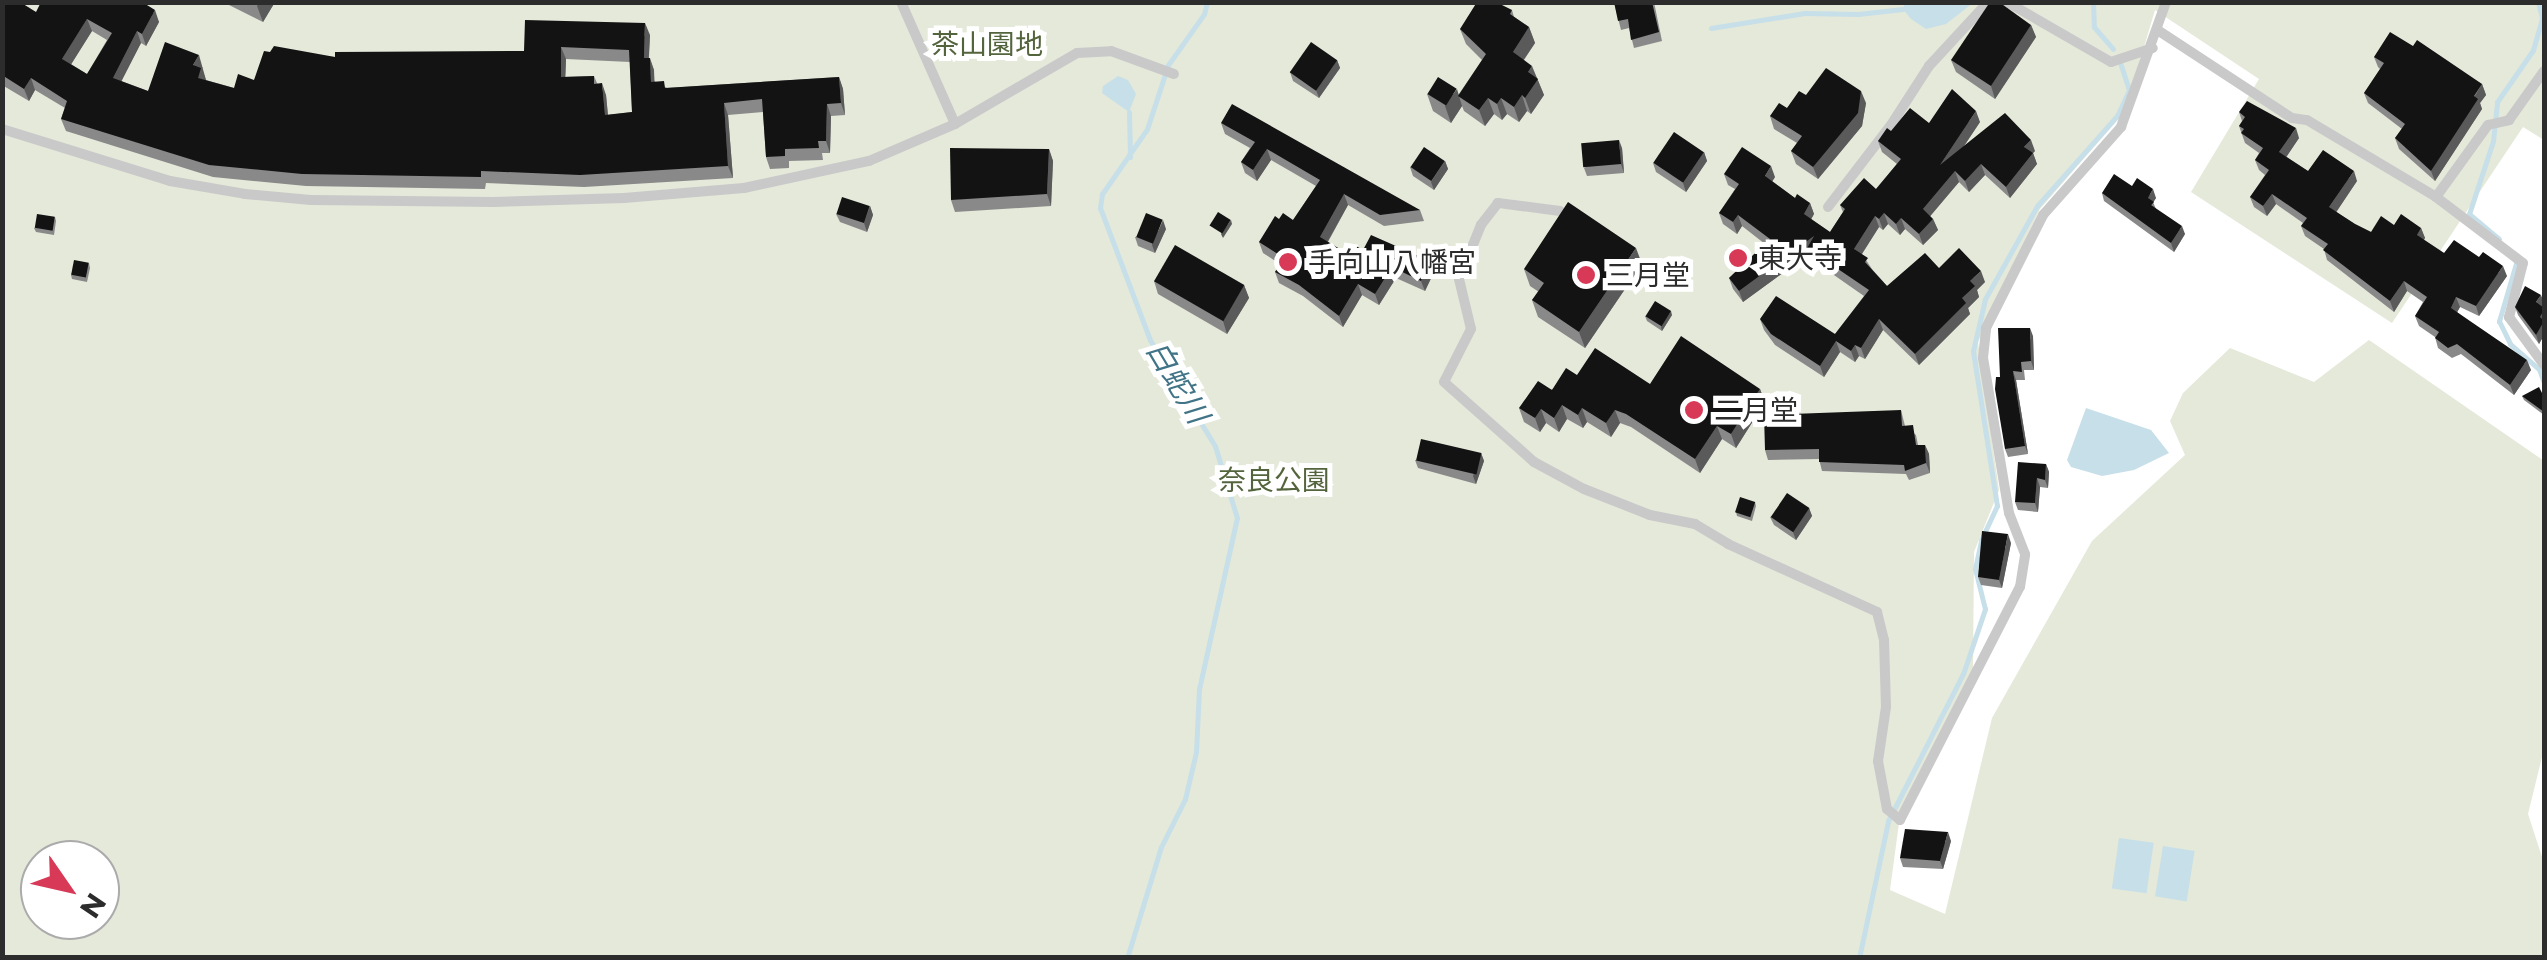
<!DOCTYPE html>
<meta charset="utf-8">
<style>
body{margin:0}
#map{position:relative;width:2547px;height:960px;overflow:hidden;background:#fff;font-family:Montserrat,"Noto Sans JP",sans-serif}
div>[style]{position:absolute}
.green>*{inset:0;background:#e4e9da}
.water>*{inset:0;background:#c7dfe8;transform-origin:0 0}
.stream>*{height:5px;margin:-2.5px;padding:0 2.5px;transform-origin:2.5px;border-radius:2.5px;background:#c7dfe8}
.lane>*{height:10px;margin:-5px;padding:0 5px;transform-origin:5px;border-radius:5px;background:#c9c9c9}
.wall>*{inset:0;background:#898989}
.shaded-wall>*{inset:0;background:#5a5a5a}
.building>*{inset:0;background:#131313;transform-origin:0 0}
.dots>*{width:28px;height:28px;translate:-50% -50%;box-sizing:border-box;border:5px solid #fff;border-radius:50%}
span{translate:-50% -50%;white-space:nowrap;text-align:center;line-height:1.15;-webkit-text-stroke:10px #fff;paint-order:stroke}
.park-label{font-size:28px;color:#54643d}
.poi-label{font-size:28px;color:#2c2c2c}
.left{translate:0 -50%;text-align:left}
.water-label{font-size:30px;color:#417487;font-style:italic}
.frame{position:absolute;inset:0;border:5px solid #2c2c2c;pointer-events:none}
.north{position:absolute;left:20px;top:840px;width:100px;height:100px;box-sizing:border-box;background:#fff;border:2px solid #ababab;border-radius:50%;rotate:124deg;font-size:28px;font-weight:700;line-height:40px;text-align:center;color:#2c2c2c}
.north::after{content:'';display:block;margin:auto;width:35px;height:45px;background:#d83957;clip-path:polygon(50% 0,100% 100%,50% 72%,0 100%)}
</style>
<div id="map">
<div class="green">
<div style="clip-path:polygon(evenodd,2px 3px,2544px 3px,2544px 140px,2523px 127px,2392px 323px,2191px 192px,2259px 79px,2155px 10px,2125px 111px,2040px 209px,1978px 342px,1999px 490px,1974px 552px,1973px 668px,1901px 808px,1890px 890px,1945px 914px,1992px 718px,2092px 541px,2185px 455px,2170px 421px,2183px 393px,2230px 348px,2314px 382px,2369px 340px,2544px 461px,2544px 749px,2528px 814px,2544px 863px,2544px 957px,3px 957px,2px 3px,40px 860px,100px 860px,100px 920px,40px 920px,40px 860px)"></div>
</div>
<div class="water">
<div style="clip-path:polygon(1905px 3px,1905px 2px,1973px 3px,1946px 24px,1926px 29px,1911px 19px,1903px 9px)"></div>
<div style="clip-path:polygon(1118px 76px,1128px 80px,1136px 94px,1129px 112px,1102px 93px,1103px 86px)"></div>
<div style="clip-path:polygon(2086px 408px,2151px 430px,2169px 453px,2134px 470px,2102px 476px,2071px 467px,2067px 460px)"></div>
<div style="left:2119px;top:838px;width:35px;height:51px;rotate:8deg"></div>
<div style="left:2163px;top:846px;width:32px;height:51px;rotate:9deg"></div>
</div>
<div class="stream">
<div style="left:2093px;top:2px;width:25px;rotate:88deg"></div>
<div style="left:2094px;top:27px;width:29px;rotate:49deg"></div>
<div style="left:1711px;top:28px;width:95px;rotate:-9.1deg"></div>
<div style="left:1805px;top:13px;width:53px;rotate:1.1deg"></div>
<div style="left:1858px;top:14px;width:45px;rotate:-6.3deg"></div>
<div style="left:1129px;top:112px;width:45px;rotate:88.7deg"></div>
<div style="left:2499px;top:239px;width:39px;rotate:-140deg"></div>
<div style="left:2469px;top:214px;width:77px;rotate:-71.8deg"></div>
<div style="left:2493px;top:141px;width:39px;rotate:-84deg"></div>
<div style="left:2497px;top:102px;width:63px;rotate:-55.3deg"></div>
<div style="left:2533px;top:50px;width:33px;rotate:-74deg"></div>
<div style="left:2542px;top:18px;width:16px;rotate:-104deg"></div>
<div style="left:2517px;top:260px;width:64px;rotate:106.4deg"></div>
<div style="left:2499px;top:321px;width:25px;rotate:64deg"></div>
<div style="left:2510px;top:344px;width:38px;rotate:41deg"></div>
<div style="left:2539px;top:369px;width:15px;rotate:70deg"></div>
<div style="left:1127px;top:958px;width:116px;rotate:-73deg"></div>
<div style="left:1161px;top:847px;width:54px;rotate:-63.4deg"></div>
<div style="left:1185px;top:799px;width:48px;rotate:-76.8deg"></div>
<div style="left:1196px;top:752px;width:63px;rotate:-87.3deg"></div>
<div style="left:1199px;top:689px;width:175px;rotate:-77.5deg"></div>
<div style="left:1237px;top:518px;width:75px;rotate:-107deg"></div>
<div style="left:1215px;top:446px;width:124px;rotate:-121.5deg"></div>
<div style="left:1150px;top:340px;width:141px;rotate:-110.7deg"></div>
<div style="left:1100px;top:208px;width:14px;rotate:-82deg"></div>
<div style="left:1102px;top:194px;width:79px;rotate:-55.3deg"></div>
<div style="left:1147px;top:129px;width:67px;rotate:-71.8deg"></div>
<div style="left:1168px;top:65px;width:62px;rotate:-54.8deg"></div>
<div style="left:1204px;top:14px;width:12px;rotate:-76deg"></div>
<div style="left:1859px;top:958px;width:140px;rotate:-78deg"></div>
<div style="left:1888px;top:821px;width:165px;rotate:-63deg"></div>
<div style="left:1963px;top:674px;width:69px;rotate:-71.3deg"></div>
<div style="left:1985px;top:609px;width:41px;rotate:-104deg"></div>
<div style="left:1975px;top:569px;width:30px;rotate:-78deg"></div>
<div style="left:1981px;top:540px;width:38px;rotate:-65deg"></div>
<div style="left:1997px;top:506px;width:157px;rotate:-98.8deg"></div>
<div style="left:1973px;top:351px;width:53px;rotate:-77deg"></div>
<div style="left:1985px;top:299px;width:107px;rotate:-60.8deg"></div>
<div style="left:2037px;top:206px;width:120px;rotate:-48.4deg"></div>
<div style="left:2117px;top:116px;width:29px;rotate:-65deg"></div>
<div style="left:2129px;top:90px;width:28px;rotate:-108deg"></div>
</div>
<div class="lane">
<div style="left:901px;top:2px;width:133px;rotate:66.1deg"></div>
<div style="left:2007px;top:2px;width:120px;rotate:30deg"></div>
<div style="left:2111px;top:62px;width:44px;rotate:-18.4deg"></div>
<div style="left:2159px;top:31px;width:159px;rotate:33.2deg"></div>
<div style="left:2292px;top:118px;width:15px;rotate:8deg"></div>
<div style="left:2307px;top:120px;width:150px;rotate:30.8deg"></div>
<div style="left:2436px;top:197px;width:89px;rotate:-54.2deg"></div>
<div style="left:2488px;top:125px;width:22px;rotate:-13deg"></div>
<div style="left:2509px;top:120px;width:60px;rotate:-54.5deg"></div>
<div style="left:2px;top:129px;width:176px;rotate:17.2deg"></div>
<div style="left:170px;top:181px;width:76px;rotate:9.8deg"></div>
<div style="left:245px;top:194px;width:66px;rotate:5.2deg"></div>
<div style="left:311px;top:200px;width:182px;rotate:0.6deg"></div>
<div style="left:493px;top:202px;width:131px;rotate:-1.7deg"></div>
<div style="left:624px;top:198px;width:120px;rotate:-4.8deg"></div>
<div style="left:744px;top:188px;width:128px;rotate:-12.2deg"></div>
<div style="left:869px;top:161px;width:94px;rotate:-23.3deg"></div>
<div style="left:955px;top:124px;width:141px;rotate:-30.2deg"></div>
<div style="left:1077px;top:53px;width:34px;rotate:-3deg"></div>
<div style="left:1111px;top:51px;width:67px;rotate:20.1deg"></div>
<div style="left:2436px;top:197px;width:109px;rotate:37.2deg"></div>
<div style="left:2523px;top:263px;width:56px;rotate:104.5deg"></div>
<div style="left:2509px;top:317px;width:59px;rotate:53.9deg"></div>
<div style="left:1828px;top:207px;width:103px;rotate:-52.5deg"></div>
<div style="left:1891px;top:125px;width:70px;rotate:-57.2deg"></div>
<div style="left:1929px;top:66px;width:87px;rotate:-47.3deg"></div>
<div style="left:1560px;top:211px;width:63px;rotate:-172.6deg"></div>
<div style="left:1498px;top:203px;width:28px;rotate:128deg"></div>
<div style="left:1481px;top:225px;width:58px;rotate:112.2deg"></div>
<div style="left:1459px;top:279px;width:51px;rotate:76.5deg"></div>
<div style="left:1471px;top:329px;width:59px;rotate:117deg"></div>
<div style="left:1444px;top:382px;width:120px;rotate:41.6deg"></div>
<div style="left:1534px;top:462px;width:57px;rotate:28.4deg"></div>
<div style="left:1584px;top:489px;width:71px;rotate:21.5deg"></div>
<div style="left:1650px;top:515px;width:46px;rotate:11.3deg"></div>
<div style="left:1695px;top:524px;width:39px;rotate:31deg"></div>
<div style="left:1728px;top:544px;width:164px;rotate:24.5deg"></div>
<div style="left:1877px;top:612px;width:29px;rotate:76deg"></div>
<div style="left:1884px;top:640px;width:67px;rotate:88.3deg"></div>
<div style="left:1886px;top:707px;width:55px;rotate:98.4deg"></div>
<div style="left:1878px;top:761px;width:49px;rotate:79.4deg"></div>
<div style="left:1887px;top:809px;width:17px;rotate:40deg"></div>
<div style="left:1900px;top:820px;width:262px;rotate:-62.8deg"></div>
<div style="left:2020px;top:587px;width:33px;rotate:-81deg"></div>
<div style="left:2025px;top:554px;width:44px;rotate:-111.3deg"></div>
<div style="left:2009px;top:513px;width:157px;rotate:-99.5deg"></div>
<div style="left:1983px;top:358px;width:30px;rotate:-84deg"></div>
<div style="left:1986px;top:328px;width:127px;rotate:-63.2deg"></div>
<div style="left:2043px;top:215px;width:118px;rotate:-48.4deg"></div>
<div style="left:2121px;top:127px;width:133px;rotate:-70.2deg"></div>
</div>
<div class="wall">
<div style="clip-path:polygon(evenodd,2px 2px,36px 12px,150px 7px,159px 22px,146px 46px,141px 43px,121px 81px,148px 91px,203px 67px,202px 69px,206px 80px,234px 88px,254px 80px,270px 52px,335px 57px,524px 51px,650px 35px,649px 58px,654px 70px,654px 81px,667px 88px,839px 77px,843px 89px,845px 115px,831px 116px,830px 153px,822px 153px,823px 160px,789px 161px,789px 168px,770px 169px,766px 157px,763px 112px,728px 115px,733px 178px,584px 187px,486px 183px,485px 189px,306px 186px,213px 177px,66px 131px,61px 119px,65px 108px,35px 90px,29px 101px,2px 85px,2px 2px,92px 31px,107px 40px,87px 74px,71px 64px,92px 31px,2px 2px,566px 59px,630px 62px,632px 112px,608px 115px,606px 95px,597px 83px,594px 76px,565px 77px,566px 59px)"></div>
<div style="clip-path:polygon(223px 2px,275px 2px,263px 22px)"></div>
<div style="clip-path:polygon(1614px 2px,1654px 2px,1662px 41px,1634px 48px,1629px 28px,1621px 30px)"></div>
<div style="clip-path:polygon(1512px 10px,1514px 17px,1529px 27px,1535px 43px,1524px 60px,1537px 78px,1544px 95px,1531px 114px,1527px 111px,1519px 122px,1507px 114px,1502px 120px,1494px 114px,1485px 126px,1464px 111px,1462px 106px,1451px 123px,1433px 111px,1427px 94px,1459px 94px,1482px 60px,1466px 44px,1460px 29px)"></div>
<div style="clip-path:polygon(2031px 25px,2036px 37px,1995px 99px,1956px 72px,1951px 60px)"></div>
<div style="clip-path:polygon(2413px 46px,2482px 84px,2486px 95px,2480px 103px,2482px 109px,2435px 181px,2399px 149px,2395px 138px,2402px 129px,2368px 103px,2364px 93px,2380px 69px,2378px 67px,2374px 57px)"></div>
<div style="clip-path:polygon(1337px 60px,1340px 68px,1319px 98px,1293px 81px,1290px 72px)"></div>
<div style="clip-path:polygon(1806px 95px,1866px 103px,1862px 126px,1818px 179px,1796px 164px,1791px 151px,1797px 143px,1774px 129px,1770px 116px,1787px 108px)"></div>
<div style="clip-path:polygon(2239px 112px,2299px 138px,2286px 157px,2308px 171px,2357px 181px,2336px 212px,2355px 224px,2371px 232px,2394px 225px,2421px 228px,2425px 238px,2424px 240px,2444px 253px,2507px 276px,2479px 316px,2460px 307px,2457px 312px,2531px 370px,2514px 395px,2461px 354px,2452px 358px,2438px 348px,2435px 337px,2419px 326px,2415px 316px,2423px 302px,2407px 291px,2394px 312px,2327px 260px,2324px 249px,2305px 236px,2301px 226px,2303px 223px,2276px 204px,2267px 216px,2254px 207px,2250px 197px,2265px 175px,2259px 170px,2255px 160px,2259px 153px,2245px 143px,2239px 126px,2242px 121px)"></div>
<div style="clip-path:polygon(1980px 122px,1964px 146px,2035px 151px,2033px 153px,2037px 164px,2010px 198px,1985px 175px,1969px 192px,1959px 182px,1930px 216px,1933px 219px,1938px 230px,1923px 245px,1905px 229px,1900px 235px,1888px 224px,1883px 230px,1879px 227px,1862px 254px,1872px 269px,1887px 286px,1939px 268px,1985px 282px,1977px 290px,1979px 297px,1968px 308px,1970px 314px,1919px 365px,1883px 330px,1865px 359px,1859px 356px,1855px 362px,1840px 352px,1824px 377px,1775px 345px,1764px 330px,1760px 319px,1835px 334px,1864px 296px,1811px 259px,1809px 254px,1743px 302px,1733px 289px,1729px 278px,1765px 244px,1742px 226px,1737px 234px,1723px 224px,1719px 213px,1735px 189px,1728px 185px,1724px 174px,1775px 177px,1772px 181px,1795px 198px,1810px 203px,1814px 214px,1811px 219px,1830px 232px,1843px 212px,1840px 205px,1876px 189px,1897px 164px,1882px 152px,1878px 141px,1891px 131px,1929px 123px)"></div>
<div style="clip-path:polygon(1221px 123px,1420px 210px,1424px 221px,1384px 226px,1348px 205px,1328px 242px,1348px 254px,1363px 250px,1430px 261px,1434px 272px,1425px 291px,1396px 278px,1379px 305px,1362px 295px,1343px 327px,1303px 296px,1279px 283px,1275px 272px,1280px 264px,1263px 253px,1259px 242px,1279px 219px,1293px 220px,1316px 186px,1271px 160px,1257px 181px,1245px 173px,1241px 162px,1250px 148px,1225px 134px)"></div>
<div style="clip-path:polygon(1622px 148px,1624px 173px,1587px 176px,1584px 168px)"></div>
<div style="clip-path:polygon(1049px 149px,1053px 161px,1051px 206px,955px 212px,951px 200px)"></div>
<div style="clip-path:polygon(1704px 152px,1707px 161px,1686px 192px,1656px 172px,1653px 163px)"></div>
<div style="clip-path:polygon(1445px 161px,1448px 169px,1434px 190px,1413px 176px,1410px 167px)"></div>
<div style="clip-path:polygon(2132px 186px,2156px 198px,2153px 202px,2156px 209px,2185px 234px,2174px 252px,2104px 201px,2102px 193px)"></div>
<div style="clip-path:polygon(870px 206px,873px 215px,867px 232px,840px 222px,836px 214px)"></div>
<div style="clip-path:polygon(55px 217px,56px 221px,54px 235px,36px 232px,34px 228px)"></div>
<div style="clip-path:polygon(1166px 229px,1155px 253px,1138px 246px,1135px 237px)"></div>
<div style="clip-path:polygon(89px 263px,90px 268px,87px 282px,72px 279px,71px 275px)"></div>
<div style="clip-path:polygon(1642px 264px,1585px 348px,1538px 317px,1532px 300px,1539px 292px,1530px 286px,1524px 269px)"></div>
<div style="clip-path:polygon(1154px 281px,1244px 285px,1249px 298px,1227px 334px,1158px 294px)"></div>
<div style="clip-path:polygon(2544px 303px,2542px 306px,2544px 308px,2544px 335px,2539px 344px,2518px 315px,2515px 307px)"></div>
<div style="clip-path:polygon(1672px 315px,1662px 331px,1647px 321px,1645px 316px)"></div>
<div style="clip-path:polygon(2033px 336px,2034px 370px,2024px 370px,2025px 380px,2016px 380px,2028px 454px,2008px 457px,2005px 449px,2000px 377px)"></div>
<div style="clip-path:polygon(1577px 375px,1650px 384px,1760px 389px,1765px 402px,1736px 448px,1722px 439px,1700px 473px,1631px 427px,1620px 423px,1611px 437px,1587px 422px,1583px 428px,1567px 419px,1559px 432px,1546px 423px,1540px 432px,1524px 422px,1519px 408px)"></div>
<div style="clip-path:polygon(2522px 396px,2544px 397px,2544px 415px,2524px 400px)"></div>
<div style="clip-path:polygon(1901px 410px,1905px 426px,1916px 435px,1918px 445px,1925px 445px,1929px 454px,1930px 473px,1909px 480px,1906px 474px,1822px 471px,1819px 459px,1768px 460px,1765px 450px)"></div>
<div style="clip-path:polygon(1481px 453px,1484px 461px,1476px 484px,1418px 468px,1415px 460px)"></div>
<div style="clip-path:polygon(2046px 464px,2049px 472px,2048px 488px,2040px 487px,2038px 512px,2018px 510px,2015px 502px)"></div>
<div style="clip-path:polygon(1755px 502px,1756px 506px,1752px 521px,1737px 516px,1736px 512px)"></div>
<div style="clip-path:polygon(1809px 508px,1812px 516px,1796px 540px,1774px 525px,1770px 517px)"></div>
<div style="clip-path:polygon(2011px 543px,2002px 588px,1981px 585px,1978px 577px)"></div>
<div style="clip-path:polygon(1951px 841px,1943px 869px,1903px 867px,1900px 858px)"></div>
</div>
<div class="shaded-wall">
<div style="clip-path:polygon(259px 2px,275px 2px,263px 22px,257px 6px)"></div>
<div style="clip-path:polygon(155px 10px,159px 22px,146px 46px,142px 34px)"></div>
<div style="clip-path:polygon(87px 19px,92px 31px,67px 71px,62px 59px)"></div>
<div style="clip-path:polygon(645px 23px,650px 35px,648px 70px,644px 58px)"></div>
<div style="clip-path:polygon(2031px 25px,2036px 37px,1995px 99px,1991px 86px)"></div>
<div style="clip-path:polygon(1529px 27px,1535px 43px,1518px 68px,1513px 52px)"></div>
<div style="clip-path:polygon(137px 31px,141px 43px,117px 90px,113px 78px)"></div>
<div style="clip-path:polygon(561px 47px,566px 59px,565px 89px,561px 77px)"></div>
<div style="clip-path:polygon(199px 55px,206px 80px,202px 89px,193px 65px)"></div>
<div style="clip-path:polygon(650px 58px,654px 70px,655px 93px,651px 82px)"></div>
<div style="clip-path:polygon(1337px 60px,1340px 68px,1319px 98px,1316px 90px)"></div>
<div style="clip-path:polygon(1532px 66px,1544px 95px,1531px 114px,1525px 98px,1528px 72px)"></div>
<div style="clip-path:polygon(839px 77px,843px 89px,845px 115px,841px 103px)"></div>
<div style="clip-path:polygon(31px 78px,35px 90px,29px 101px,24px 89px)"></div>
<div style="clip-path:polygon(602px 83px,606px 95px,609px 127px,605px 115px)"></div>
<div style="clip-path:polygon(2482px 84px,2486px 95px,2480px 103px,2482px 109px,2435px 181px,2431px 171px)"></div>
<div style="clip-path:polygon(1457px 89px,1462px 106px,1451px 123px,1445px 106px)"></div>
<div style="clip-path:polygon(1861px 91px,1866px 103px,1862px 126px,1818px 179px,1813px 167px)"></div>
<div style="clip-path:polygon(1522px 95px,1527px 111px,1519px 122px,1514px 107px)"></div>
<div style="clip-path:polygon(1488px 98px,1494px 114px,1485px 126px,1479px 110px)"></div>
<div style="clip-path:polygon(1501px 98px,1507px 114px,1502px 120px,1497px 104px)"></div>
<div style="clip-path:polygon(724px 103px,728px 115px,733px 178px,728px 166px)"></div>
<div style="clip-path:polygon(827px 104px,831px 116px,830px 153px,826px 141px)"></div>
<div style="clip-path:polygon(1976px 111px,1980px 122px,1944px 176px,1940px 165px)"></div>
<div style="clip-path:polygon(2296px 128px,2299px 138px,2283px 162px,2279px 152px)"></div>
<div style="clip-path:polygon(1619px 140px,1622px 148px,1624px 173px,1621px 164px)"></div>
<div style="clip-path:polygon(2031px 140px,2035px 151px,2028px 158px,2024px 147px)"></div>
<div style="clip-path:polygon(1049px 149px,1053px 161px,1051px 206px,1047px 194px)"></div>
<div style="clip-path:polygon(1267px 149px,1271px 160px,1257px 181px,1253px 170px)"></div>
<div style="clip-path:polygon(1704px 152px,1707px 161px,1686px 192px,1683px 183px)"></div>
<div style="clip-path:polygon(2033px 153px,2037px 164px,2010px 198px,2006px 187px)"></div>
<div style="clip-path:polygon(1445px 161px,1448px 169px,1434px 190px,1431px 182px)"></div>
<div style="clip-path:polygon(1981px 164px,1985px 175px,1969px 192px,1965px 181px)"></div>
<div style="clip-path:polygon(1771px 166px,1775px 177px,1769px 187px,1765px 176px)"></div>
<div style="clip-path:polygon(1955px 171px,1959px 182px,1927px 220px,1923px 209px)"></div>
<div style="clip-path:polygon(2354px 171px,2357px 181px,2333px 217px,2329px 207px)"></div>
<div style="clip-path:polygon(2153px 189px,2156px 198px,2151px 206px,2148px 198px)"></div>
<div style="clip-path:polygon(1344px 194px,1348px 205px,1324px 248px,1320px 237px)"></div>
<div style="clip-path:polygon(2272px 194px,2276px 204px,2267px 216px,2263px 206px)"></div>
<div style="clip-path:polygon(1810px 203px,1814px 214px,1808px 225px,1804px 214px)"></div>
<div style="clip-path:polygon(870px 206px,873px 215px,867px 232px,864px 223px)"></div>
<div style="clip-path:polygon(1884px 213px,1888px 224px,1883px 230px,1879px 219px)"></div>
<div style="clip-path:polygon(1738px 215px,1742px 226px,1737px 234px,1733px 222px)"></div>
<div style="clip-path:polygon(1875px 216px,1879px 227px,1858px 260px,1854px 249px)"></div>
<div style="clip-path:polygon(1901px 218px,1905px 229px,1900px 235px,1896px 224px)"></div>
<div style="clip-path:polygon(1933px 219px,1938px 230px,1923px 245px,1919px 234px)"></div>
<div style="clip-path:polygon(1163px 220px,1166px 229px,1155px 253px,1152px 245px)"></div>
<div style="clip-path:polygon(1231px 220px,1232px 224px,1223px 238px,1221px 234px)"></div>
<div style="clip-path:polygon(2182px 226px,2185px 234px,2174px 252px,2171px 243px)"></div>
<div style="clip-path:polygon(2421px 228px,2425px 238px,2420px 245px,2417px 235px)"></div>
<div style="clip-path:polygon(1814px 236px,1807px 248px,1809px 254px,1743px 302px,1739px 291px)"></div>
<div style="clip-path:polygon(1636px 248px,1642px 264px,1585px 348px,1579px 332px)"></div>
<div style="clip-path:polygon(1430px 261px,1434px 272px,1425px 291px,1421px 281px)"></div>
<div style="clip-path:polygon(2503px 266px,2507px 276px,2479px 316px,2476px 306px)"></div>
<div style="clip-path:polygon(1392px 267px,1396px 278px,1379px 305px,1375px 294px)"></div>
<div style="clip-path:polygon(1981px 271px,1985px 282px,1977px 290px,1979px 297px,1968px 308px,1970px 314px,1919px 365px,1915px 354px,1962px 298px,1970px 281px)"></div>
<div style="clip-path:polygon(2404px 281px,2407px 291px,2394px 312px,2390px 301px)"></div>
<div style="clip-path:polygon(1358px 284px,1362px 295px,1343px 327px,1339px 316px)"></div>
<div style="clip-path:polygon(1244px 285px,1249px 298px,1227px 334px,1223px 321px)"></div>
<div style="clip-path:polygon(2541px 295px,2544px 303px,2540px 311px,2536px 302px)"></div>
<div style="clip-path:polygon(2456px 297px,2460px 307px,2454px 318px,2451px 308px)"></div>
<div style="clip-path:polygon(2544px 310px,2544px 335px,2539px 344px,2536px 335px,2540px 317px)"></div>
<div style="clip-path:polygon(1671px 311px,1672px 315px,1662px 331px,1661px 327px)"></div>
<div style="clip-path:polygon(1879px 319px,1883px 330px,1865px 359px,1861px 348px)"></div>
<div style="clip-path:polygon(2030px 328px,2033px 336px,2034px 370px,2031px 361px)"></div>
<div style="clip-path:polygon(1836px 341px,1840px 352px,1824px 377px,1820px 366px)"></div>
<div style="clip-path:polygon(1855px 345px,1859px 356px,1855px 362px,1851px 351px)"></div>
<div style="clip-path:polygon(2527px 360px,2531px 370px,2514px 395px,2510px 385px)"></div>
<div style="clip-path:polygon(2013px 371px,2016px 380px,2028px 454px,2025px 446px)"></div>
<div style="clip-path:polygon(1760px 389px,1765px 402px,1736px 448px,1731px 434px)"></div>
<div style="clip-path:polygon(1562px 405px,1567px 419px,1559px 432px,1554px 418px)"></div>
<div style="clip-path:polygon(1582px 408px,1587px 422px,1583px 428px,1578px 415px)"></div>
<div style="clip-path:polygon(1541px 409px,1546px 423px,1540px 432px,1535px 418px)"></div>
<div style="clip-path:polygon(1615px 410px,1620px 423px,1611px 437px,1606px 423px)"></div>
<div style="clip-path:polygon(1717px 426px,1722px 439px,1700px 473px,1695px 459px)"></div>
<div style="clip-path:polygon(1925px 445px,1929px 454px,1930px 473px,1926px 463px)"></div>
<div style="clip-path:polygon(1481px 453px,1484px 461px,1476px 484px,1473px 476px)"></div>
<div style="clip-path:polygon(2046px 464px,2049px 472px,2048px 488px,2045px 480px)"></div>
<div style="clip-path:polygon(2037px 478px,2040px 487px,2038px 512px,2035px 503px)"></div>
<div style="clip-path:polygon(1809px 508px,1812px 516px,1796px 540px,1793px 532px)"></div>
<div style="clip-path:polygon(2008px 534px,2011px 543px,2002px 588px,1999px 580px)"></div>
<div style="clip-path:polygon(1948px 832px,1951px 841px,1943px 869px,1940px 861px)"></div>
</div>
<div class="building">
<div style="clip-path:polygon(evenodd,2px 2px,20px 2px,36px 12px,41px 2px,142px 2px,155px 10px,142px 34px,137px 31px,113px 78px,148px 91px,165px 42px,199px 55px,193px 65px,201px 68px,198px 78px,234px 88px,238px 74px,254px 80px,264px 51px,270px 52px,274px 46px,335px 57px,335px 52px,524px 51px,525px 20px,645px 23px,644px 58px,650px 58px,651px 82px,664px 81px,665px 88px,839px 77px,841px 103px,827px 104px,826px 141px,818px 141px,819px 148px,785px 149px,785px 156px,766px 157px,762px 99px,724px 103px,728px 166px,580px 175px,481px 171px,481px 177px,302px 174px,209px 165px,61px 119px,67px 101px,31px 78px,24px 89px,2px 75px,2px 2px,87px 19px,112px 33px,87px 74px,62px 59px,87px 19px,2px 2px,561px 47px,629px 50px,632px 112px,605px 115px,602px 83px,594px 84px,594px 76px,561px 77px,561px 47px)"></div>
<div style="clip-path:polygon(1477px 2px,1496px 2px,1512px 10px,1510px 14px,1529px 27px,1513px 52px,1532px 66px,1528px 72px,1538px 79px,1525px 98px,1522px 95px,1514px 107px,1501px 98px,1497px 104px,1488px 98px,1479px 110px,1458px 96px,1486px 54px,1460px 29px)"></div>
<div style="clip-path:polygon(1614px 2px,1652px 2px,1659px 32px,1631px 40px,1628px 19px,1618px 21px)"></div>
<div style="clip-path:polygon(1990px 2px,1999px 2px,2031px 25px,1991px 86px,1951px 60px)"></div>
<div style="clip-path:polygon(2390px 32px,2413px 46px,2417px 40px,2482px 84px,2474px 96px,2478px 99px,2431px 171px,2395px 138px,2405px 124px,2364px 93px,2384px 63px,2374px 57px)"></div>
<div style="left:1311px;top:42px;width:32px;height:37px;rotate:35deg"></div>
<div style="clip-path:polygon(1826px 68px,1861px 91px,1858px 113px,1813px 167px,1791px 151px,1802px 136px,1770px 116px,1779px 103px,1787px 108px,1799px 91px,1806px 95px)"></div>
<div style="left:1438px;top:77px;width:22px;height:20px;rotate:32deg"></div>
<div style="clip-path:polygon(1952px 89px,1976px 111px,1940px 165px,2005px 113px,2031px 140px,2024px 147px,2033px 153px,2006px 187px,1981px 164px,1965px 181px,1955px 171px,1923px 209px,1933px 219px,1919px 234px,1901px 218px,1896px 224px,1884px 213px,1879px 219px,1875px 216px,1854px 249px,1868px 258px,1865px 262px,1887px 286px,1925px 253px,1939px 268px,1959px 248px,1981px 271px,1970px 281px,1975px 286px,1962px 298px,1966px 303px,1915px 354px,1879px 319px,1861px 348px,1855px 345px,1851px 351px,1836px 341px,1820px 366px,1771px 334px,1760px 319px,1776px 296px,1835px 334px,1869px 290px,1807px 248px,1814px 236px,1739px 291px,1729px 278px,1770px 239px,1738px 215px,1733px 222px,1719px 213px,1739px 184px,1724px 174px,1742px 147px,1771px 166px,1765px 176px,1795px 198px,1797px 194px,1810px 203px,1804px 214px,1830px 232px,1845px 209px,1840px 205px,1864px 178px,1876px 189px,1901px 159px,1878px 141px,1887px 128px,1891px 131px,1910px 108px,1929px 123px)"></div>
<div style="clip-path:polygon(2247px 101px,2296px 128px,2279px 152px,2308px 171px,2323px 150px,2354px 171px,2329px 207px,2355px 224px,2371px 232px,2381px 216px,2394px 225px,2401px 214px,2421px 228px,2417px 235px,2444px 253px,2454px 240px,2479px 257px,2483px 252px,2503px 266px,2476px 306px,2456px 297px,2451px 308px,2527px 360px,2510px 385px,2457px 344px,2448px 348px,2435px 338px,2439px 332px,2415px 316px,2427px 297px,2404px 281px,2390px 301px,2323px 250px,2328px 244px,2301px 226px,2307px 218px,2272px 194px,2263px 206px,2250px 197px,2269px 170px,2255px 160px,2263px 148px,2241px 133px,2244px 129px,2239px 126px,2245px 117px,2239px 112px)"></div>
<div style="clip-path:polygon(1232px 104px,1420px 210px,1380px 215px,1344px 194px,1320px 237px,1348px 254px,1356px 246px,1363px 250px,1371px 235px,1430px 261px,1421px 281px,1392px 267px,1375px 294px,1358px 284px,1339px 316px,1299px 285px,1275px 272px,1284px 258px,1259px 242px,1275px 216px,1279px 219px,1283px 213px,1293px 220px,1320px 180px,1267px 149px,1253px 170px,1241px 162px,1255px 142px,1221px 123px)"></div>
<div style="left:1674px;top:132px;width:36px;height:37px;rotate:34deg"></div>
<div style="left:1619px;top:140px;width:24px;height:38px;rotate:85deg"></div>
<div style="left:1424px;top:147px;width:25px;height:24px;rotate:34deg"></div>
<div style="clip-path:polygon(950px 148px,1049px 149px,1047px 194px,951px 200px)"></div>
<div style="clip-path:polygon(2114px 174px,2132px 186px,2137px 178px,2153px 189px,2148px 198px,2154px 202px,2151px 205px,2182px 226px,2171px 243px,2102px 193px)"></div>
<div style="left:842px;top:197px;width:29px;height:18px;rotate:18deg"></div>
<div style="clip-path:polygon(1568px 202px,1636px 248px,1579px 332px,1532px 300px,1544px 283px,1524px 269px)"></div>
<div style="left:1218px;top:212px;width:15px;height:16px;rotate:32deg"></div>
<div style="left:1146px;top:213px;width:18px;height:26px;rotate:22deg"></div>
<div style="left:37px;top:214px;width:18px;height:14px;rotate:9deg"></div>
<div style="left:1175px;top:245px;width:80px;height:42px;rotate:30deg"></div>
<div style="left:74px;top:260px;width:15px;height:15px;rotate:11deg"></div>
<div style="clip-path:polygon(2525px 286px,2541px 295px,2536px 302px,2544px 308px,2544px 310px,2540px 317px,2544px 321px,2536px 335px,2515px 307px)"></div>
<div style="left:1655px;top:301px;width:19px;height:18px;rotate:32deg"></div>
<div style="clip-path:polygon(1998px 328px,2030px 328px,2031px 361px,2021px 362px,2022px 372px,2013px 371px,2025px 446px,2005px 449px,1995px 389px,1996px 377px,2000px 377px)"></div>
<div style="clip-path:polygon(1681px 336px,1760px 389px,1731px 434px,1717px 426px,1695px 459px,1626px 414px,1615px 410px,1606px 423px,1582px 408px,1578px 415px,1562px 405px,1554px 418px,1541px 409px,1535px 418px,1519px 408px,1538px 381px,1552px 390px,1566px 368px,1577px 375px,1595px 348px,1650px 384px)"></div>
<div style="clip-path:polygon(2539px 387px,2544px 397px,2544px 412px,2522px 396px)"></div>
<div style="clip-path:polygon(1901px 410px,1902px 426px,1913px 425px,1916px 445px,1925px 445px,1926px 463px,1905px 471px,1904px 465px,1819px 462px,1819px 449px,1765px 450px,1764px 415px)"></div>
<div style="left:1421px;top:439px;width:62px;height:22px;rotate:13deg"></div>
<div style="clip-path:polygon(2018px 462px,2046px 464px,2045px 480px,2037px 478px,2035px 503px,2015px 502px)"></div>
<div style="left:1787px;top:493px;width:27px;height:29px;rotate:34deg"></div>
<div style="left:1740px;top:497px;width:16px;height:16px;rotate:18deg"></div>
<div style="clip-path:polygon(1982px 531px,2008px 534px,1999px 580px,1978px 577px)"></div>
<div style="clip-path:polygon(1905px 829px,1948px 832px,1940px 861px,1900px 858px)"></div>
</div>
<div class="dots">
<div style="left:1738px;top:258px;background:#d83957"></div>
<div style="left:1288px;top:262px;background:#d83957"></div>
<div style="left:1586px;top:275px;background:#d83957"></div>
<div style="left:1694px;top:410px;background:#d83957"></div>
</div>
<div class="park-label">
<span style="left:987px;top:44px">茶山園地</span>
<span style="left:1274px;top:480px">奈良公園</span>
</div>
<div class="poi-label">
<span class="left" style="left:1758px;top:258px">東大寺</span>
<span class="left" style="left:1308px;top:262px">手向山八幡宮</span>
<span class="left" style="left:1606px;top:275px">三月堂</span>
<span class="left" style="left:1714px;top:410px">二月堂</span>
</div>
<div class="water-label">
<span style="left:1177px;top:382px;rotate:59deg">白蛇川</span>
</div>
<div class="frame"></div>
<div class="north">N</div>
</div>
